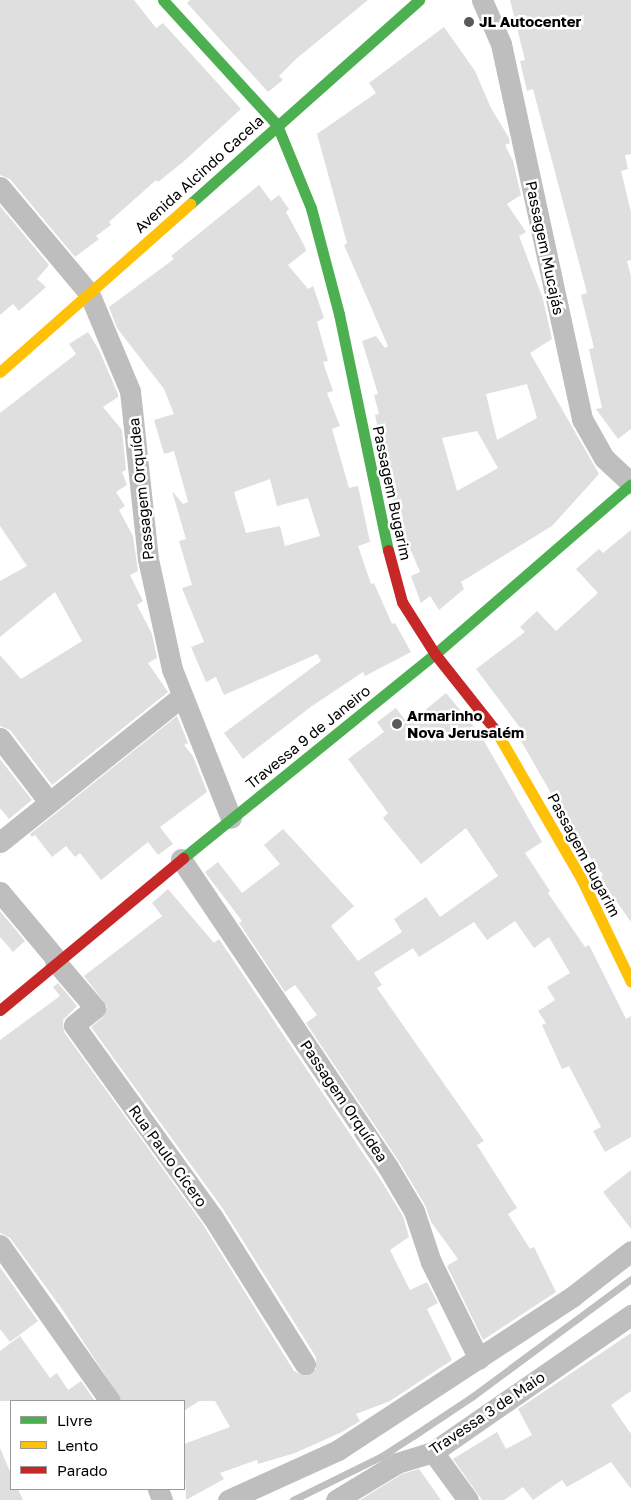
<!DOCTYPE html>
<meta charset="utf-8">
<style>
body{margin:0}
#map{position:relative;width:631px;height:1500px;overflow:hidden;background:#fff;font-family:"Golos Text",sans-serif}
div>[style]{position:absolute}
.stream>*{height:7px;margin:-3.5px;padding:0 3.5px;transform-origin:3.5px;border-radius:3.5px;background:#bfbfbf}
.building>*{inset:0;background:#dfdfdf}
.street>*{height:21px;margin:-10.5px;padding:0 10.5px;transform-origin:10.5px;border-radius:10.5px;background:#bebebe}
.fast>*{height:11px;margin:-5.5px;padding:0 5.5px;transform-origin:5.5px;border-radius:5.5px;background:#4caf50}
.slow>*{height:11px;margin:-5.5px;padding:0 5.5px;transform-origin:5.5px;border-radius:5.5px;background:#ffc107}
.jam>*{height:11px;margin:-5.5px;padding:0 5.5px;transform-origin:5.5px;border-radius:5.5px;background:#c62828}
.dots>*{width:14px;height:14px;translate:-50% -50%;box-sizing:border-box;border:2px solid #fff;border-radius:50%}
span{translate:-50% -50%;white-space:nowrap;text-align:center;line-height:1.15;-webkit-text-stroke:5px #fff;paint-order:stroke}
.poi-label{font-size:15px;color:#000;font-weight:700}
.left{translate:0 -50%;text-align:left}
.street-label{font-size:15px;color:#000}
.legend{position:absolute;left:10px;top:1400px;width:175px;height:90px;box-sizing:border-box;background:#fff;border:1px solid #999;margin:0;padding:6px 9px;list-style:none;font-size:15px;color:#000}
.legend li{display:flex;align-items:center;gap:10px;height:25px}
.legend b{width:25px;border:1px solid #999}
</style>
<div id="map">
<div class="stream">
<div style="left:293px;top:1500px;width:99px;rotate:-26.3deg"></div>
<div style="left:382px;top:1456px;width:37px;rotate:-33deg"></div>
<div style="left:413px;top:1436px;width:72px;rotate:-33.7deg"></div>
<div style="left:473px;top:1396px;width:197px;rotate:-36.5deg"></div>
</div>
<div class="building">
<div style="clip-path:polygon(0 0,134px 0,156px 28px,163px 23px,241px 109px,183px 162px,158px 182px,156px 180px,109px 222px,111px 225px,96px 236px,99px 239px,75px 257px,10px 179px,0 175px)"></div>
<div style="clip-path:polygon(190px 0,368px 0,296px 59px,279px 76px,283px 80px,268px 92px,187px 3px)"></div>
<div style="clip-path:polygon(510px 0,631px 0,631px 154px,625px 155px,628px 169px,621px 171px,631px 212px,631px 260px,627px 261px,631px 276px,631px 429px,618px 439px,596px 409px,602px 408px,589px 349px,594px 348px,581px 295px,587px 293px,533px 89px,527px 91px,520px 61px,525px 60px)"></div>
<div style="clip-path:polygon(evenodd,444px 27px,475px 71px,491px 108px,509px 138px,510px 143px,505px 145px,513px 161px,521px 195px,507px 204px,526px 232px,519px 236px,543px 299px,552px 339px,530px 353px,599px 474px,552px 526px,461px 582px,464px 589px,439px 610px,430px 596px,421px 603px,411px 576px,420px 572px,396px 515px,375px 415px,379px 414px,374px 395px,378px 394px,362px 341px,376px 336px,385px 348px,388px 346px,344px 245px,347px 243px,317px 134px,376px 93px,369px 83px,444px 27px,527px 384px,537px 418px,497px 440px,486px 394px,527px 384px,444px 27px,477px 431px,498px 468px,457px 491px,442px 438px,477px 431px)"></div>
<div style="clip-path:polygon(evenodd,259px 185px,271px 201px,279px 195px,289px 209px,286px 212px,305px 247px,306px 251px,288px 265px,308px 289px,313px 286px,324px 318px,317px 322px,328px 361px,323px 362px,333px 391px,327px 393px,340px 426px,332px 429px,349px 488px,358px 486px,370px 542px,358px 546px,371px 584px,374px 583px,392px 624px,395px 623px,411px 652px,365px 676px,363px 672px,312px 706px,243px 759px,224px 733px,321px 661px,317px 654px,224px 695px,216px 677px,206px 682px,191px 647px,204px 642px,182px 588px,192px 585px,179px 541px,186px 539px,172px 491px,183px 504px,188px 502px,174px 451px,164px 454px,154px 420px,174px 414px,164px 389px,117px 328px,109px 307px,174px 259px,171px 256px,259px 185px,270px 479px,277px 506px,308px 498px,320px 536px,285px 546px,280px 526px,246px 533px,234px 492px,270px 479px)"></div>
<div style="clip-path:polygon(0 206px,49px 265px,37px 279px,46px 287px,19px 311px,13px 304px,0 315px)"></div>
<div style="clip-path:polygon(88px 332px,99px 350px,118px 394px,118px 397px,103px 407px,122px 430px,126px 470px,122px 472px,127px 485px,116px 492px,125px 506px,119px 510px,133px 536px,138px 571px,130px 575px,143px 601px,137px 605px,152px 634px,157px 658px,148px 663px,168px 692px,52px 785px,10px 730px,0 726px,0 655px,21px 679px,82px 641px,55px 592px,0 637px,0 581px,27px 566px,0 526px,0 413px,76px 354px,69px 344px)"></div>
<div style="clip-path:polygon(631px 530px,631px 922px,600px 878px,603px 875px,579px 842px,521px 741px,527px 737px,476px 669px,525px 632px,520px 627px,537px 611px,556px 631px,598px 593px,576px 569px,599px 549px,603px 553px)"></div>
<div style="clip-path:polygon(446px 693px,480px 734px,542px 842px,525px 853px,550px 891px,548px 893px,585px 947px,589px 945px,626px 1019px,631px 1016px,631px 1137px,605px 1152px,593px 1131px,601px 1127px,569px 1066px,562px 1069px,542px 1025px,546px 1023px,538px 1011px,555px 1000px,547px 987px,570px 973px,549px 937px,534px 948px,515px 921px,487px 940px,474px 922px,419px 957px,413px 948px,374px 973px,382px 985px,377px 988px,484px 1141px,477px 1145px,517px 1208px,508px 1214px,530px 1249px,534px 1247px,556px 1292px,483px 1340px,447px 1266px,458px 1259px,431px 1222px,425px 1205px,398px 1160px,306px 1023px,317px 1015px,295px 985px,285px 992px,239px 923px,242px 921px,205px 872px,218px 862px,242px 893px,280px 864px,264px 845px,283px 829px,354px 906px,331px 926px,358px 961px,402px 932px,394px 919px,426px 897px,440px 917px,498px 876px,466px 828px,421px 864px,383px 818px,388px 813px,348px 759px,384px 732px,377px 722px,396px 708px,408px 724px)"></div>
<div style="clip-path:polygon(177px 716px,188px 743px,184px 745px,193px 756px,207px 792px,160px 827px,173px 844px,158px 855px,148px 842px,101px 880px,80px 853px,75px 857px,66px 846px,52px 857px,35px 835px,32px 837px,30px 834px)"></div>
<div style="clip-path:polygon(0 759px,32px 800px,9px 819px,0 808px)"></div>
<div style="clip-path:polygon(168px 889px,214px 943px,219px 939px,377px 1174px,403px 1216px,409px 1237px,390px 1250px,410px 1290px,427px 1282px,438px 1303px,427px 1309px,452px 1360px,390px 1401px,356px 1414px,360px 1421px,342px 1432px,295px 1453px,258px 1464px,257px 1460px,220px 1473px,224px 1479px,186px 1500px,184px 1444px,230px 1427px,215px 1401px,199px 1401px,184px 1411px,184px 1401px,122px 1401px,62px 1309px,10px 1238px,0 1233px,0 1040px,60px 996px,53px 987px,58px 983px,77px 1006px,63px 1020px,64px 1032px,202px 1223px,294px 1371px,306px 1376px,316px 1369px,316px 1357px,223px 1209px,91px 1027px,103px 1017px,107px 1006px,84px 976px,162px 916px,152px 903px)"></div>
<div style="clip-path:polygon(0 911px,25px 941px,13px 952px,0 937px)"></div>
<div style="clip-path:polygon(631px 1170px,631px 1229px,603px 1192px)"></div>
<div style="clip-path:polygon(0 1267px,38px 1321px,10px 1342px,0 1329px)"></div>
<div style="clip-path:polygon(631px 1333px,631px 1391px,611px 1405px,631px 1434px,631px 1489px,611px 1462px,567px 1487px,562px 1480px,533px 1500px,523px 1487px,504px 1500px,482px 1500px,453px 1459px,497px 1432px,506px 1449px,532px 1435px,518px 1409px)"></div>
<div style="clip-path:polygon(20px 1336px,50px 1378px,57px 1373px,68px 1390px,81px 1381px,95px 1401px,0 1401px,0 1351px)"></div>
<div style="clip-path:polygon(0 1448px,11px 1474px,11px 1489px,18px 1489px,23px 1500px,0 1500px)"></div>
<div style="clip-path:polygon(419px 1469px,441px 1500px,360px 1500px,402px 1474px)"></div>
</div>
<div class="street">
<div style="left:482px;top:0;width:48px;rotate:66.6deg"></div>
<div style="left:501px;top:44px;width:384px;rotate:77.8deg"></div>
<div style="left:582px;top:419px;width:45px;rotate:60.6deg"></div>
<div style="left:604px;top:458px;width:37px;rotate:43deg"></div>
<div style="left:0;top:187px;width:138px;rotate:50deg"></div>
<div style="left:89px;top:293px;width:106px;rotate:67.3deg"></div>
<div style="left:130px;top:391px;width:169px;rotate:83.9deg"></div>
<div style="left:148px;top:559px;width:113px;rotate:77.7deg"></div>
<div style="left:172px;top:669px;width:160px;rotate:68.4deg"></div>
<div style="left:0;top:738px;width:81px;rotate:52.6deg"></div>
<div style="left:0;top:842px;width:232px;rotate:-38.7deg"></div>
<div style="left:181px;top:859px;width:371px;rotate:56.1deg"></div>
<div style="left:388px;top:1167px;width:51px;rotate:59.4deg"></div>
<div style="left:414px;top:1211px;width:54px;rotate:71.6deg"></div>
<div style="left:431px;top:1262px;width:108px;rotate:63.7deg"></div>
<div style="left:0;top:892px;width:89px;rotate:50deg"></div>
<div style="left:55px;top:961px;width:62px;rotate:49.6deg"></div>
<div style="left:95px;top:1008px;width:27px;rotate:141deg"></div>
<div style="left:74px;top:1025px;width:236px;rotate:54.2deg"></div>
<div style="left:212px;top:1216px;width:175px;rotate:57.9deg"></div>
<div style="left:0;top:1245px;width:191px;rotate:54.8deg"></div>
<div style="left:433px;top:1452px;width:59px;rotate:53.9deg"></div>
<div style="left:158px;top:1489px;width:12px;rotate:70deg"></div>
<div style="left:228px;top:1500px;width:121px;rotate:-24.4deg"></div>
<div style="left:338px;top:1450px;width:281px;rotate:-33.2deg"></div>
<div style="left:573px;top:1296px;width:73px;rotate:-37.8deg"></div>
<div style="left:336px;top:1500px;width:71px;rotate:-31.2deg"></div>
<div style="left:397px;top:1463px;width:38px;rotate:-17deg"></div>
<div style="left:433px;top:1452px;width:241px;rotate:-34.7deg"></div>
</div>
<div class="fast">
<div style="left:163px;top:0;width:169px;rotate:47.6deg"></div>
<div style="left:277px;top:125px;width:90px;rotate:67.7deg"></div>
<div style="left:311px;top:208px;width:110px;rotate:75.2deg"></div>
<div style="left:339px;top:314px;width:241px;rotate:78.3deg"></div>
<div style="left:190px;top:204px;width:307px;rotate:-41.7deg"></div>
<div style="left:183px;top:858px;width:324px;rotate:-39deg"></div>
<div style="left:435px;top:654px;width:259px;rotate:-40.9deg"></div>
</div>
<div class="slow">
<div style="left:0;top:372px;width:254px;rotate:-41.5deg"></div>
<div style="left:496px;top:731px;width:170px;rotate:60deg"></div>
<div style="left:581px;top:878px;width:115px;rotate:64.3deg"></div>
</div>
<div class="jam">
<div style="left:388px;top:550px;width:54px;rotate:74.9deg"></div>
<div style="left:402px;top:602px;width:62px;rotate:57.6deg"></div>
<div style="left:435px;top:654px;width:98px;rotate:51.6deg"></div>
<div style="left:0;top:1010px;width:238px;rotate:-39.7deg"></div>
</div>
<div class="dots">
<div style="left:469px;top:22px;background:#595959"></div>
<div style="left:397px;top:724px;background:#595959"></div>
</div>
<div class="poi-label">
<span class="left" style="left:479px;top:22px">JL Autocenter</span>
<span class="left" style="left:407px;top:724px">Armarinho<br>Nova Jerusalém</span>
</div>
<div class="street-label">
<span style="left:199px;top:174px;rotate:-42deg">Avenida Alcindo Cacela</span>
<span style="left:545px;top:248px;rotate:78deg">Passagem Mucajás</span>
<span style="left:141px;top:489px;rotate:-96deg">Passagem Orquídea</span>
<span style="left:392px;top:493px;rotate:78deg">Passagem Bugarim</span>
<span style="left:308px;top:737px;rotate:-39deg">Travessa 9 de Janeiro</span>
<span style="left:584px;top:855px;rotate:62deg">Passagem Bugarim</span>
<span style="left:344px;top:1101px;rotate:56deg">Passagem Orquídea</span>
<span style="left:168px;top:1156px;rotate:54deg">Rua Paulo Cícero</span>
<span style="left:487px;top:1413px;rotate:-34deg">Travessa 3 de Maio</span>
</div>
<ul class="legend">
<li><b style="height:6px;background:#4caf50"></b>Livre</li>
<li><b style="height:6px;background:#ffc107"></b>Lento</li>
<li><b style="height:6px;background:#c62828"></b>Parado</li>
</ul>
</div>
